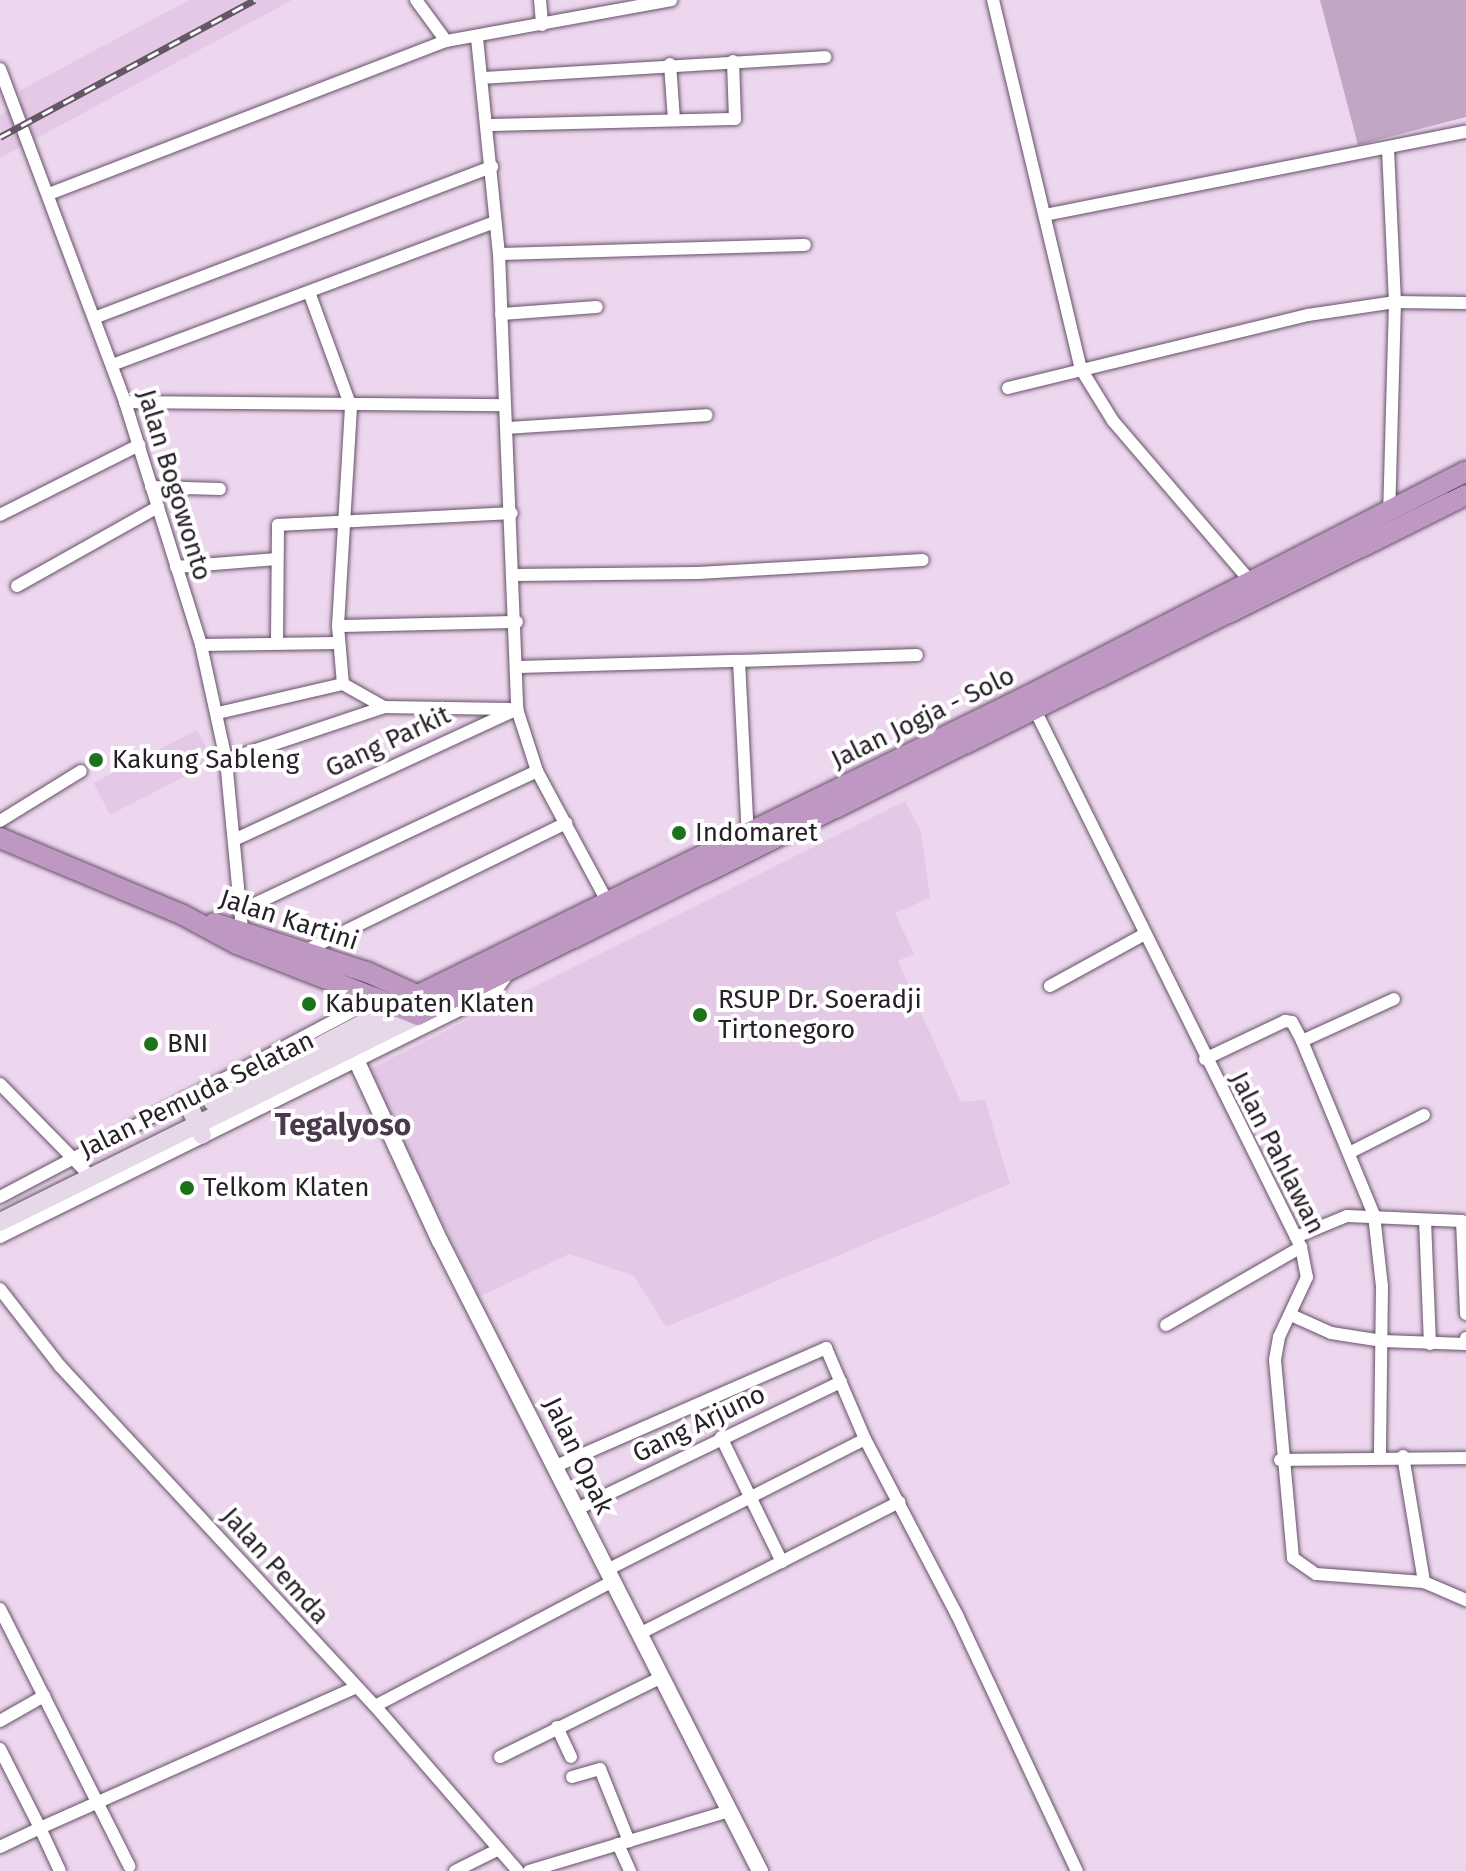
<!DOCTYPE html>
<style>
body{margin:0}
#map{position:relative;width:1466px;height:1871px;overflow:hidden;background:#edd7ef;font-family:"Fira Sans",sans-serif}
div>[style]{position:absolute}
.built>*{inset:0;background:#e3c9e6;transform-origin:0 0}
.green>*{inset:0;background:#c2a7c5}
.roads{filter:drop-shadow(0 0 2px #645166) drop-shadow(0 0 2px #645166)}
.minor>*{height:12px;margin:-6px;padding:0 6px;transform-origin:6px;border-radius:6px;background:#fff}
.tertiary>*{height:16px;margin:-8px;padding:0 8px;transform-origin:8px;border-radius:8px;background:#fff}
.secondary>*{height:18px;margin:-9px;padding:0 9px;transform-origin:9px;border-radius:9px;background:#e6d8e8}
.trunk>*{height:20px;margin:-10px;padding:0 10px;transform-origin:10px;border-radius:10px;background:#be98c2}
.rail>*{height:7px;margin-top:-3.5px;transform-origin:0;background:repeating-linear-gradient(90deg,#fff 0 12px,#645866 0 24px);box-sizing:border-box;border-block:2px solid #645866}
.dots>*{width:22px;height:22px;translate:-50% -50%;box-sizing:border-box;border:4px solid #fff;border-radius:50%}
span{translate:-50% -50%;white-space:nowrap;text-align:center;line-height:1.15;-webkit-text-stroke:8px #fff;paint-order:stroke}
.street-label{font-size:26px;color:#282029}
.poi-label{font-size:26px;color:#282029}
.left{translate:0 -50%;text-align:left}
.quarter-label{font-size:30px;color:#4a394c;font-weight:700}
</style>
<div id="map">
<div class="built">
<div style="clip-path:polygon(189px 0,292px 0,0 158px,0 115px,22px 103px,19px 91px)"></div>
<div style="left:197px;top:730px;width:36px;height:116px;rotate:63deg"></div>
<div style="clip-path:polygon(905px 801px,921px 831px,930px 898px,895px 913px,914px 954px,898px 961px,961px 1102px,985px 1100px,1010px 1184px,666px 1327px,634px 1276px,569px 1254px,479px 1297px,368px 1070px)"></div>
</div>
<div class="green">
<div style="clip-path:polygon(1320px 0,1466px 0,1466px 117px,1358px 145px)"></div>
</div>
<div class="roads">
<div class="minor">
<div style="left:416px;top:0;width:51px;rotate:53.8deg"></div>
<div style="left:540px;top:0;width:25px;rotate:85deg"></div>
<div style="left:993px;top:0;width:379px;rotate:76.6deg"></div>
<div style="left:1081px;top:369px;width:61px;rotate:58.4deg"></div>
<div style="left:1113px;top:421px;width:212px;rotate:49.4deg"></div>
<div style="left:477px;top:38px;width:217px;rotate:84.2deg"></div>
<div style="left:499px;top:254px;width:455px;rotate:87.7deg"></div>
<div style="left:517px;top:709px;width:65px;rotate:72.1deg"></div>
<div style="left:537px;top:771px;width:148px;rotate:61.7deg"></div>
<div style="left:670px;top:64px;width:56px;rotate:85.9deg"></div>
<div style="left:0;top:69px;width:356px;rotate:69.4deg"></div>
<div style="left:125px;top:402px;width:255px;rotate:72.6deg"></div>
<div style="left:201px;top:645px;width:118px;rotate:77.7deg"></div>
<div style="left:226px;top:760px;width:171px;rotate:84.6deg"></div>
<div style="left:482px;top:78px;width:344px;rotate:-3.5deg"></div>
<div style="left:488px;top:125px;width:247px;rotate:-1.4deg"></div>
<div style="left:735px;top:119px;width:58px;rotate:-92deg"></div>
<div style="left:1388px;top:149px;width:153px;rotate:87.4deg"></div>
<div style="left:1395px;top:302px;width:211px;rotate:91.6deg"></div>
<div style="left:49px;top:194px;width:425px;rotate:-21.1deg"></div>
<div style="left:446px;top:41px;width:229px;rotate:-10.3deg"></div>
<div style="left:1045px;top:215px;width:429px;rotate:-11.2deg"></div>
<div style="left:499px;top:254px;width:306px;rotate:-1.7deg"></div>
<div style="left:309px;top:292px;width:122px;rotate:69.9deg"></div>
<div style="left:351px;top:407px;width:219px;rotate:93.4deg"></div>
<div style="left:338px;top:626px;width:58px;rotate:85.1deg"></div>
<div style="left:343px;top:684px;width:47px;rotate:29.3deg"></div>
<div style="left:501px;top:314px;width:96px;rotate:-4.2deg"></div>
<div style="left:94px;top:318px;width:426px;rotate:-20.8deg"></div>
<div style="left:112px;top:365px;width:409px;rotate:-20.5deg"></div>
<div style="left:1008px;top:388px;width:309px;rotate:-13.7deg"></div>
<div style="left:1308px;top:315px;width:88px;rotate:-8.5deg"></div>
<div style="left:1395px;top:302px;width:71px;rotate:0.8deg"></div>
<div style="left:125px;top:402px;width:380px;rotate:0.5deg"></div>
<div style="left:507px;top:428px;width:200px;rotate:-3.7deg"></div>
<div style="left:151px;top:487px;width:69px;rotate:1.7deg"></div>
<div style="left:0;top:515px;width:156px;rotate:-26.7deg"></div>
<div style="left:176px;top:567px;width:101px;rotate:-4.5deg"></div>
<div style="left:515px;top:575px;width:183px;rotate:-0.6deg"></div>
<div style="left:698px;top:573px;width:225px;rotate:-3.3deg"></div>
<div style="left:17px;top:586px;width:162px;rotate:-29.3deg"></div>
<div style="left:338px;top:626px;width:179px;rotate:-1.3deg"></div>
<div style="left:277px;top:641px;width:116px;rotate:-89.5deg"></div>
<div style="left:278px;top:525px;width:234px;rotate:-2.9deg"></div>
<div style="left:201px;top:645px;width:136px;rotate:-0.8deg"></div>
<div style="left:739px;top:661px;width:178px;rotate:-1.9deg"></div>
<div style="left:518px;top:667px;width:221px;rotate:-1.6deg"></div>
<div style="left:739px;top:661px;width:177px;rotate:87.1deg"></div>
<div style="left:1032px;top:704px;width:606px;rotate:63.65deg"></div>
<div style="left:1301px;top:1247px;width:31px;rotate:79deg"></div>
<div style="left:1307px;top:1277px;width:66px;rotate:115deg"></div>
<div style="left:1279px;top:1337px;width:23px;rotate:100deg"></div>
<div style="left:1275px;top:1360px;width:199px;rotate:84.8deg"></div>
<div style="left:1293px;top:1558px;width:28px;rotate:35deg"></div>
<div style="left:1316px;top:1574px;width:108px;rotate:4.2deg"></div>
<div style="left:1424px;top:1582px;width:46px;rotate:23.2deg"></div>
<div style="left:218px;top:713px;width:128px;rotate:-13.1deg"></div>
<div style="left:226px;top:760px;width:167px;rotate:-18.5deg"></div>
<div style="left:384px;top:707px;width:126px;rotate:0.9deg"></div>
<div style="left:0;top:821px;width:95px;rotate:-31.7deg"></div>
<div style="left:236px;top:839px;width:310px;rotate:-24.8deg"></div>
<div style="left:244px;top:909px;width:324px;rotate:-25.2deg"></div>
<div style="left:305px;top:951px;width:291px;rotate:-26.1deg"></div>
<div style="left:1050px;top:986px;width:106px;rotate:-28.7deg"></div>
<div style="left:1302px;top:1041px;width:101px;rotate:-24.5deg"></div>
<div style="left:1205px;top:1059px;width:89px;rotate:-25.4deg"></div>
<div style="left:1285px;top:1021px;width:7px;rotate:8deg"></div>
<div style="left:1292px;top:1022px;width:21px;rotate:62deg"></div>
<div style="left:1302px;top:1041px;width:188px;rotate:67.5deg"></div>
<div style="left:1374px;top:1215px;width:71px;rotate:83.6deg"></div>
<div style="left:1382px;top:1286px;width:170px;rotate:90.7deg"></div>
<div style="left:0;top:1084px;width:130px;rotate:45.6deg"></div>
<div style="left:1349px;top:1153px;width:84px;rotate:-26.9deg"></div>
<div style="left:0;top:1197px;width:429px;rotate:-27.8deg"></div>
<div style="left:1425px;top:1220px;width:124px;rotate:87.7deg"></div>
<div style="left:0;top:1237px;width:551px;rotate:-26.29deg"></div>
<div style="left:494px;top:993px;width:22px;rotate:-54deg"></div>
<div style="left:1296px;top:1237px;width:55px;rotate:-22.4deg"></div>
<div style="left:1347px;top:1216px;width:115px;rotate:2.5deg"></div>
<div style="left:1462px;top:1221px;width:93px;rotate:87.5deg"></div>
<div style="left:0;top:1289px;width:98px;rotate:52.1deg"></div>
<div style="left:60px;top:1366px;width:463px;rotate:47.2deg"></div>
<div style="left:375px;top:1706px;width:218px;rotate:49.1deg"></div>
<div style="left:1291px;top:1315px;width:44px;rotate:24.2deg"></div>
<div style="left:1331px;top:1333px;width:52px;rotate:8.9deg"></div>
<div style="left:1382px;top:1341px;width:84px;rotate:2deg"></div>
<div style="left:1466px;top:1344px;width:6px;rotate:-90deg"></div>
<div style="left:1166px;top:1325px;width:156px;rotate:-30deg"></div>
<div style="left:721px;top:1437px;width:139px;rotate:64deg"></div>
<div style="left:1403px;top:1456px;width:128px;rotate:80.5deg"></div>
<div style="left:1280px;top:1460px;width:186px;rotate:-0.6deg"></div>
<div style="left:556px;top:1466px;width:295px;rotate:-23.6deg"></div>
<div style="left:826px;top:1348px;width:99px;rotate:66.8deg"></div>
<div style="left:865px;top:1439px;width:199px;rotate:62.4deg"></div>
<div style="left:957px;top:1615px;width:283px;rotate:64.9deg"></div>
<div style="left:577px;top:1509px;width:293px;rotate:-25.7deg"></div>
<div style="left:607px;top:1570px;width:289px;rotate:-26.9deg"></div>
<div style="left:0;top:1609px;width:288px;rotate:63.3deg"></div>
<div style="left:639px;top:1634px;width:292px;rotate:-26.9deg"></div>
<div style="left:375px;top:1706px;width:269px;rotate:-27.7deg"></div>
<div style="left:0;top:1721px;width:51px;rotate:-29.6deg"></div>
<div style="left:557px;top:1727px;width:33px;rotate:65deg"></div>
<div style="left:0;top:1749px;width:89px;rotate:63.1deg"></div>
<div style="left:40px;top:1828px;width:346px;rotate:-24deg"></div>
<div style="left:500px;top:1757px;width:178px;rotate:-26.3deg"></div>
<div style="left:572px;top:1777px;width:29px;rotate:-16deg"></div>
<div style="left:600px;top:1769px;width:78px;rotate:68.1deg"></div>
<div style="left:618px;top:1844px;width:30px;rotate:66deg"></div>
<div style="left:0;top:1847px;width:44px;rotate:-25.4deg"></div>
<div style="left:40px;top:1828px;width:47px;rotate:65.1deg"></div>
<div style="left:455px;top:1871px;width:49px;rotate:-26.6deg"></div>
<div style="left:529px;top:1871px;width:209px;rotate:-16.7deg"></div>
</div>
<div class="tertiary">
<div style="left:346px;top:1038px;width:224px;rotate:65.2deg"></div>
<div style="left:440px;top:1241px;width:707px;rotate:63.07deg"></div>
</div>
<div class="secondary">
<div style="left:187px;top:1101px;width:37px;rotate:66deg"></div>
<div style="left:213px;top:1102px;width:211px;rotate:-27.7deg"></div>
<div style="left:0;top:1222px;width:466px;rotate:-26.3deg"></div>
</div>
<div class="trunk">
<div style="left:0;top:838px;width:199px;rotate:22.8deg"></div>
<div style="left:183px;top:915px;width:61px;rotate:28.2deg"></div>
<div style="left:237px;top:944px;width:194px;rotate:21.4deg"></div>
<div style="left:418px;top:1015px;width:1170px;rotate:-26.39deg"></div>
<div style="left:214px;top:923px;width:161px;rotate:17.8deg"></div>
<div style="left:367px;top:972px;width:67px;rotate:24.7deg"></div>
<div style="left:400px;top:1004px;width:701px;rotate:-26.16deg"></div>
<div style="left:1029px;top:695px;width:491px;rotate:-27.1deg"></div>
</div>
</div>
<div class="rail">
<div style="left:0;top:137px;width:289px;rotate:-28.3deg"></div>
</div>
<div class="dots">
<div style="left:96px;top:760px;background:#1d721c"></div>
<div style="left:679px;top:833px;background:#1d721c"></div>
<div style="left:309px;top:1004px;background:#1d721c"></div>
<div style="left:700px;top:1015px;background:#1d721c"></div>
<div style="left:151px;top:1044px;background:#1d721c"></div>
<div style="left:187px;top:1188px;background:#1d721c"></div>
</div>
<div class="street-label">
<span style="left:174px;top:485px;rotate:73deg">Jalan Bogowonto</span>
<span style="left:923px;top:718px;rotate:-26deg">Jalan Jogja - Solo</span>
<span style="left:388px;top:742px;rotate:-25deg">Gang Parkit</span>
<span style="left:289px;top:920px;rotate:18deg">Jalan Kartini</span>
<span style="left:197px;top:1095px;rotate:-26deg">Jalan Pemuda Selatan</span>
<span style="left:1277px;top:1153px;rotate:63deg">Jalan Pahlawan</span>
<span style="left:699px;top:1424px;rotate:-26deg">Gang Arjuno</span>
<span style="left:578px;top:1456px;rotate:64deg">Jalan Opak</span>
<span style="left:275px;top:1566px;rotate:48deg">Jalan Pemda</span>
</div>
<div class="poi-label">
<span class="left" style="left:112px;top:760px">Kakung Sableng</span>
<span class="left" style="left:695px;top:833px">Indomaret</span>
<span class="left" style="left:718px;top:1015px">RSUP Dr. Soeradji<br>Tirtonegoro</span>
<span class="left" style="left:325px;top:1004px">Kabupaten Klaten</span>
<span class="left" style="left:167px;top:1044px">BNI</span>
<span class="left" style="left:203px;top:1188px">Telkom Klaten</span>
</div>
<div class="quarter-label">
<span style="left:343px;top:1125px">Tegalyoso</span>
</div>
</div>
